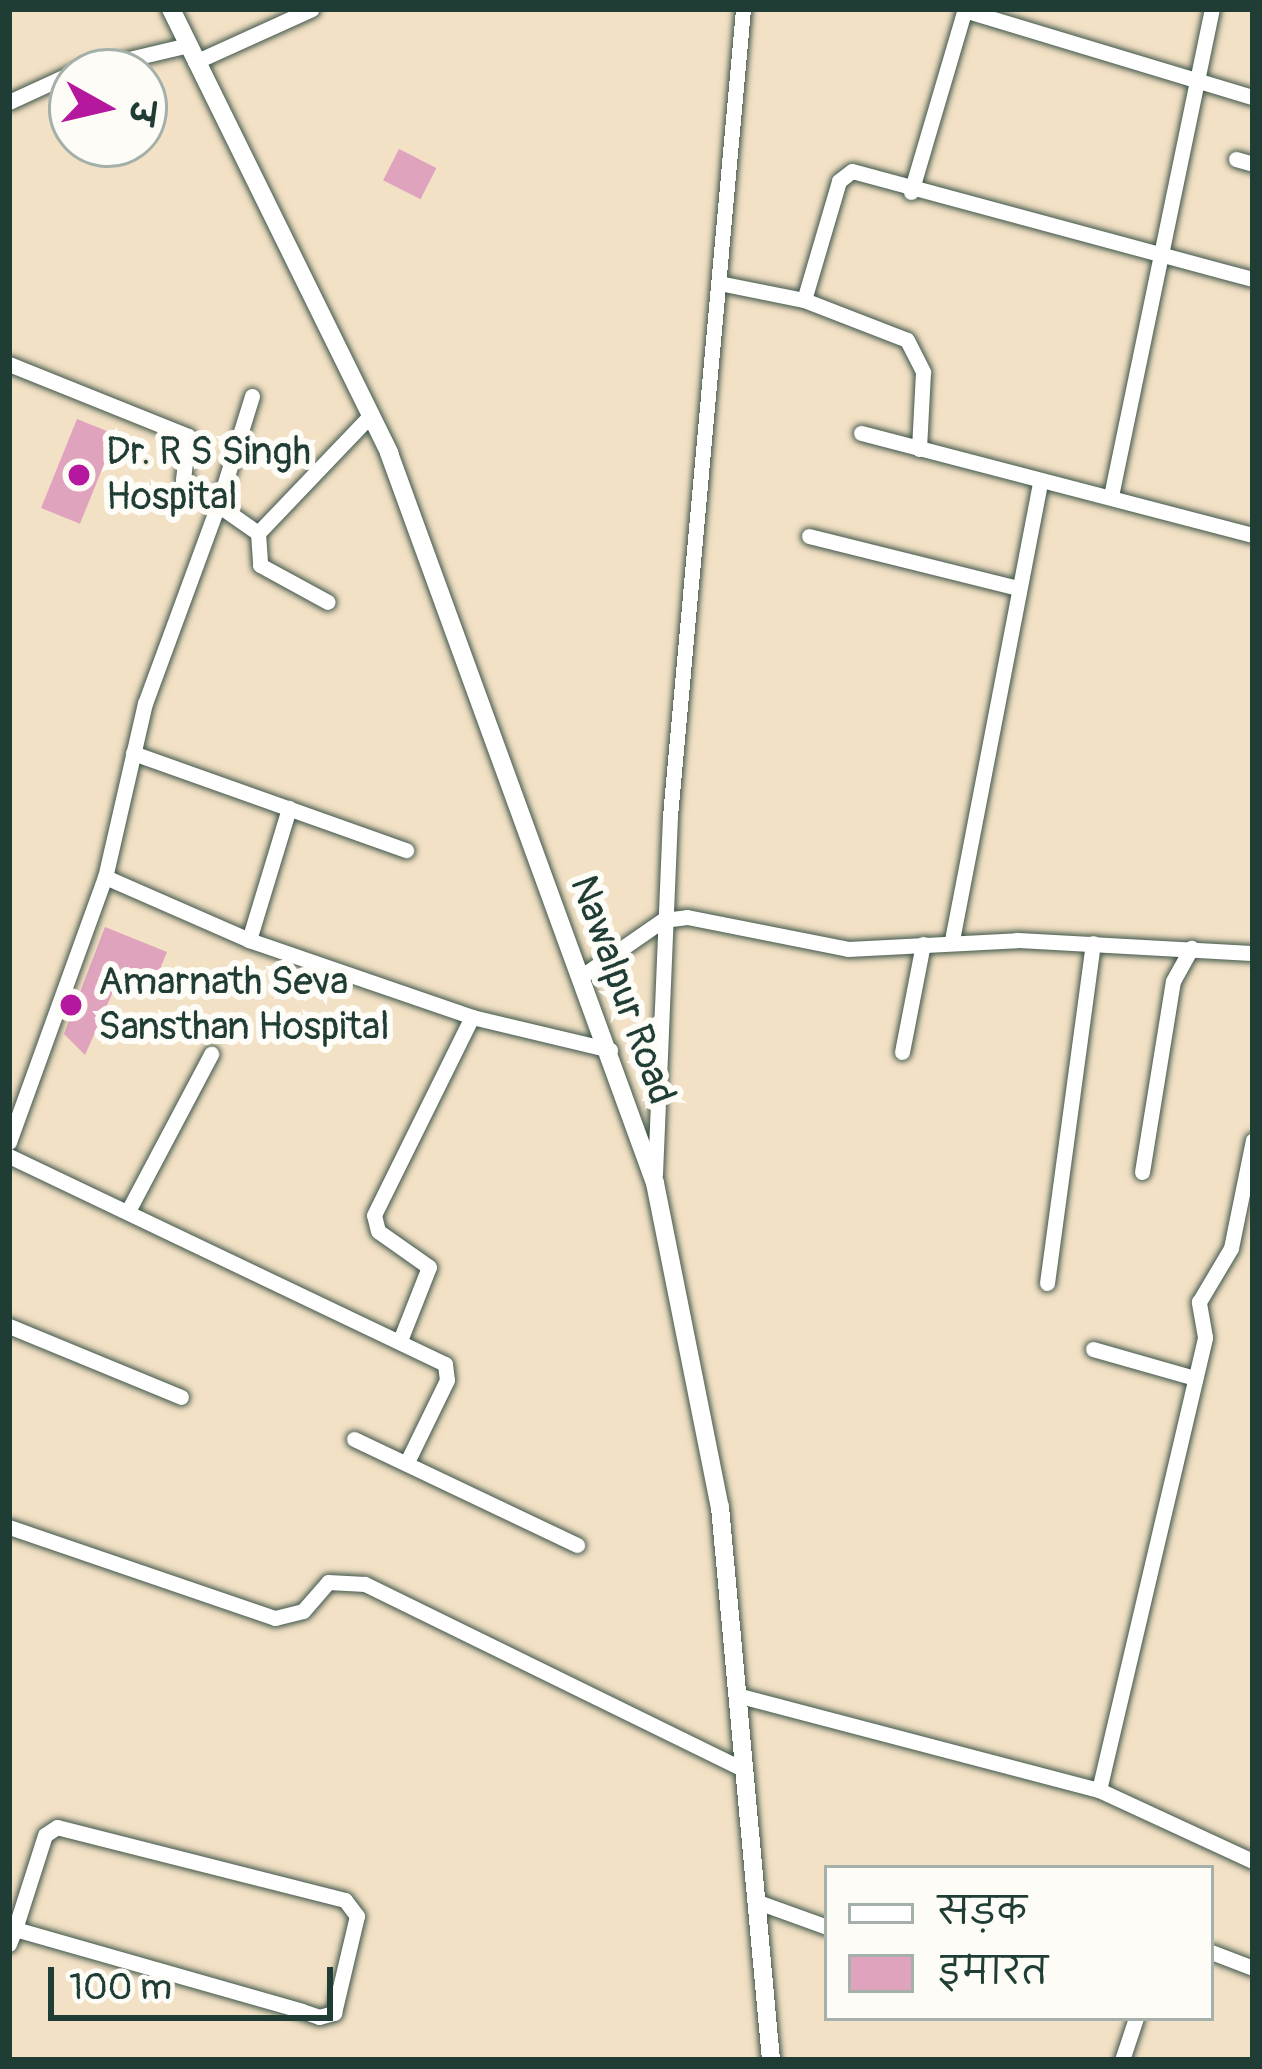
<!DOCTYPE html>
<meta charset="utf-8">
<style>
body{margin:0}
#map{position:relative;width:1262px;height:2069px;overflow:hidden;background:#f3e1c5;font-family:Pangolin,"Playpen Sans Deva",sans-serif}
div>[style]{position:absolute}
.building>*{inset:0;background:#dfa3bd;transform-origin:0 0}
.roads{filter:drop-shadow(0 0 3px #3f564a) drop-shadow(0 0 3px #3f564a)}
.minor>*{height:15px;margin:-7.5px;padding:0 7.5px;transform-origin:7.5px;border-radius:7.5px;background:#fff}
.tertiary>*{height:18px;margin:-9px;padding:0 9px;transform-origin:9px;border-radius:9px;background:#fff}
.dots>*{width:33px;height:33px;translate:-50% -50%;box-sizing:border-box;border:6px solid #fdfcf7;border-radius:50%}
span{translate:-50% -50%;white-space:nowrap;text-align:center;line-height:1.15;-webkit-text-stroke:12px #fdfcf7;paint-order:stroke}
.poi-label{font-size:39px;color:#1f3d34}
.left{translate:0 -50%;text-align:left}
.street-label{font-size:39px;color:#1f3d34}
.frame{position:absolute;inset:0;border:12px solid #1f3d34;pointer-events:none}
.legend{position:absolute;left:824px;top:1865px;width:390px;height:156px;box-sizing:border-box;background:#fdfcf7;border:3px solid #a4b0a9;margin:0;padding:15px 21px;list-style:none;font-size:36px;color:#1f3d34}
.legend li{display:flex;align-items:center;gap:24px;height:60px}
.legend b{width:60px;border:3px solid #a4b0a9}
.north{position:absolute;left:48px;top:48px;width:120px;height:120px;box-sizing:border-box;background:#fdfcf7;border:3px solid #a4b0a9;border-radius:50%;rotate:98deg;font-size:33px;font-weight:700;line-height:48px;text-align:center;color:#1f3d34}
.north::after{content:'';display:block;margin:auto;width:42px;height:54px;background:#b5179e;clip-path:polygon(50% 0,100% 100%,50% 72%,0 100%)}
.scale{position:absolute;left:48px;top:1967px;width:285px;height:54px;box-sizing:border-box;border:6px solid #1f3d34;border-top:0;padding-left:15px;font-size:36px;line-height:42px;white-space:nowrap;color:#1f3d34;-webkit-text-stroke:9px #fdfcf7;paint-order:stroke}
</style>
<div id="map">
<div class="building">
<div style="left:399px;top:149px;width:42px;height:35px;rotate:27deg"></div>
<div style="left:77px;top:419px;width:42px;height:96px;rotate:22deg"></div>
<div style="clip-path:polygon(105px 927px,167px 952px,152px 989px,120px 976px,85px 1055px,64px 1034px)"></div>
</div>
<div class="roads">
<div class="minor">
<div style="left:964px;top:10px;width:302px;rotate:16.8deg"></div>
<div style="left:195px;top:62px;width:128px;rotate:-24.4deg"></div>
<div style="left:74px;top:72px;width:117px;rotate:-13.3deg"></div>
<div style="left:9px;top:102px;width:69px;rotate:-24.7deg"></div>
<div style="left:1236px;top:159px;width:18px;rotate:16deg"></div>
<div style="left:911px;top:192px;width:191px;rotate:-73.6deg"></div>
<div style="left:719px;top:283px;width:87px;rotate:11.3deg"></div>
<div style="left:804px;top:300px;width:124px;rotate:-73.6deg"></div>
<div style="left:839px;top:181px;width:16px;rotate:-38deg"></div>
<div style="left:852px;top:171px;width:415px;rotate:15.1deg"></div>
<div style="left:804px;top:300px;width:110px;rotate:21.2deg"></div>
<div style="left:907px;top:340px;width:36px;rotate:63deg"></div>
<div style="left:923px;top:372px;width:77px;rotate:93deg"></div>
<div style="left:9px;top:364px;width:193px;rotate:21.9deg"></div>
<div style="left:188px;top:436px;width:44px;rotate:96.5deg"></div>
<div style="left:183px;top:480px;width:43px;rotate:35.5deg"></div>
<div style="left:218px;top:505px;width:211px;rotate:110.2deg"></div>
<div style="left:145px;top:703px;width:179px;rotate:102.9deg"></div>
<div style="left:252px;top:396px;width:114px;rotate:107.3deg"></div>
<div style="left:218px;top:505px;width:49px;rotate:35deg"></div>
<div style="left:258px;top:533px;width:32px;rotate:86deg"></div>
<div style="left:260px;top:565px;width:77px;rotate:28.6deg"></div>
<div style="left:861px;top:433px;width:405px;rotate:14.6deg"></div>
<div style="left:1111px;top:496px;width:497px;rotate:-78.3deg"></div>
<div style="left:258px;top:533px;width:162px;rotate:-46.3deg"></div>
<div style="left:809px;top:536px;width:215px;rotate:14deg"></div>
<div style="left:133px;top:753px;width:290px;rotate:19.6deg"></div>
<div style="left:249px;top:940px;width:138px;rotate:-73.1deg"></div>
<div style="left:952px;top:940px;width:466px;rotate:-79.1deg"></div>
<div style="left:582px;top:976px;width:98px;rotate:-34.7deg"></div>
<div style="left:663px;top:920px;width:24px;rotate:-7deg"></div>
<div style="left:687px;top:917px;width:164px;rotate:11.2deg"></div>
<div style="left:848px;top:949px;width:169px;rotate:-3deg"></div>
<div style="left:1017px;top:940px;width:236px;rotate:3.2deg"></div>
<div style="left:902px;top:1052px;width:110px;rotate:-79deg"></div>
<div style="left:9px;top:1142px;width:282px;rotate:-70.1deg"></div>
<div style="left:105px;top:877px;width:157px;rotate:23.6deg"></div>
<div style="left:249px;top:940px;width:236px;rotate:19deg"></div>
<div style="left:9px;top:1156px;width:483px;rotate:25.5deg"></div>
<div style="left:445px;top:1364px;width:16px;rotate:83deg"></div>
<div style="left:447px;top:1380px;width:93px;rotate:116deg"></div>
<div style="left:1142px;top:1172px;width:193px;rotate:-80.8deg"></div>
<div style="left:1173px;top:981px;width:38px;rotate:-61deg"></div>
<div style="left:655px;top:1174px;width:358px;rotate:-87.6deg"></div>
<div style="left:670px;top:816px;width:810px;rotate:-84.83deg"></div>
<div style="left:128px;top:1211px;width:178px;rotate:-62.1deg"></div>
<div style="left:1047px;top:1283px;width:343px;rotate:-82.3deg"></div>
<div style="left:9px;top:1326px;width:186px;rotate:22.4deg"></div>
<div style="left:401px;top:1338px;width:76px;rotate:-68.5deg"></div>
<div style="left:429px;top:1267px;width:62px;rotate:-144.8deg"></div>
<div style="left:378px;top:1231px;width:16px;rotate:-104deg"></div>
<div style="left:374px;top:1215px;width:221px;rotate:-63.7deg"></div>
<div style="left:472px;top:1017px;width:142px;rotate:13.4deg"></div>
<div style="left:1093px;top:1349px;width:106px;rotate:15.9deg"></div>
<div style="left:354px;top:1439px;width:247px;rotate:25.4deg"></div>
<div style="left:9px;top:1527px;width:281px;rotate:18.9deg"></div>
<div style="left:275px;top:1618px;width:29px;rotate:-14deg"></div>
<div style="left:303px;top:1611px;width:38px;rotate:-49deg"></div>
<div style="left:328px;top:1582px;width:37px;rotate:3deg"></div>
<div style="left:365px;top:1584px;width:419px;rotate:26.1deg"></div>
<div style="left:740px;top:1696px;width:371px;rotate:14.7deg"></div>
<div style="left:1099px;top:1790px;width:170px;rotate:24.8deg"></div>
<div style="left:1099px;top:1790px;width:465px;rotate:-76.8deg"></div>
<div style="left:1205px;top:1337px;width:36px;rotate:-100deg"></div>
<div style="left:1199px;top:1302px;width:63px;rotate:-59.3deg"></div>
<div style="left:1231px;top:1248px;width:110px;rotate:-78.5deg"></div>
<div style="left:758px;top:1902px;width:73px;rotate:19.9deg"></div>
<div style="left:9px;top:1927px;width:6px;rotate:18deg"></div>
<div style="left:15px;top:1929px;width:298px;rotate:15.9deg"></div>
<div style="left:302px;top:2011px;width:18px;rotate:19deg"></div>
<div style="left:319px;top:2017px;width:16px;rotate:-15deg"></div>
<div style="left:334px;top:2013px;width:100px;rotate:-76.7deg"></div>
<div style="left:357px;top:1916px;width:20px;rotate:-127deg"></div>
<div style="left:345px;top:1900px;width:297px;rotate:-165.8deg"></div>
<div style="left:57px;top:1827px;width:14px;rotate:146deg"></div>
<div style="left:45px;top:1835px;width:99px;rotate:107.7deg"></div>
<div style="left:15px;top:1929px;width:16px;rotate:112deg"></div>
<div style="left:1211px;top:1952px;width:45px;rotate:20.9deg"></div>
<div style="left:1122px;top:2060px;width:44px;rotate:-71.6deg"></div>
</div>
<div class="tertiary">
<div style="left:171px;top:9px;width:495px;rotate:63.8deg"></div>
<div style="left:389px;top:453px;width:777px;rotate:69.98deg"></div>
<div style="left:655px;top:1183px;width:330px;rotate:78.7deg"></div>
<div style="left:720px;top:1507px;width:555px;rotate:84.73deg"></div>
</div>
</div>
<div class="dots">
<div style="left:79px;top:475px;background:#b5179e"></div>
<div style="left:71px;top:1005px;background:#b5179e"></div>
</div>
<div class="poi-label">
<span class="left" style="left:106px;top:475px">Dr. R S Singh<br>Hospital</span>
<span class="left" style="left:98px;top:1005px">Amarnath Seva<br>Sansthan Hospital</span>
</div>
<div class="street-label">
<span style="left:622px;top:990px;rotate:70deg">Nawalpur Road</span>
</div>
<div class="frame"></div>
<ul class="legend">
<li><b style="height:15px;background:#fff"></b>सड़क</li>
<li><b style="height:33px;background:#dfa3bd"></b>इमारत</li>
</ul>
<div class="north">उ</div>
<div class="scale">100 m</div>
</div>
